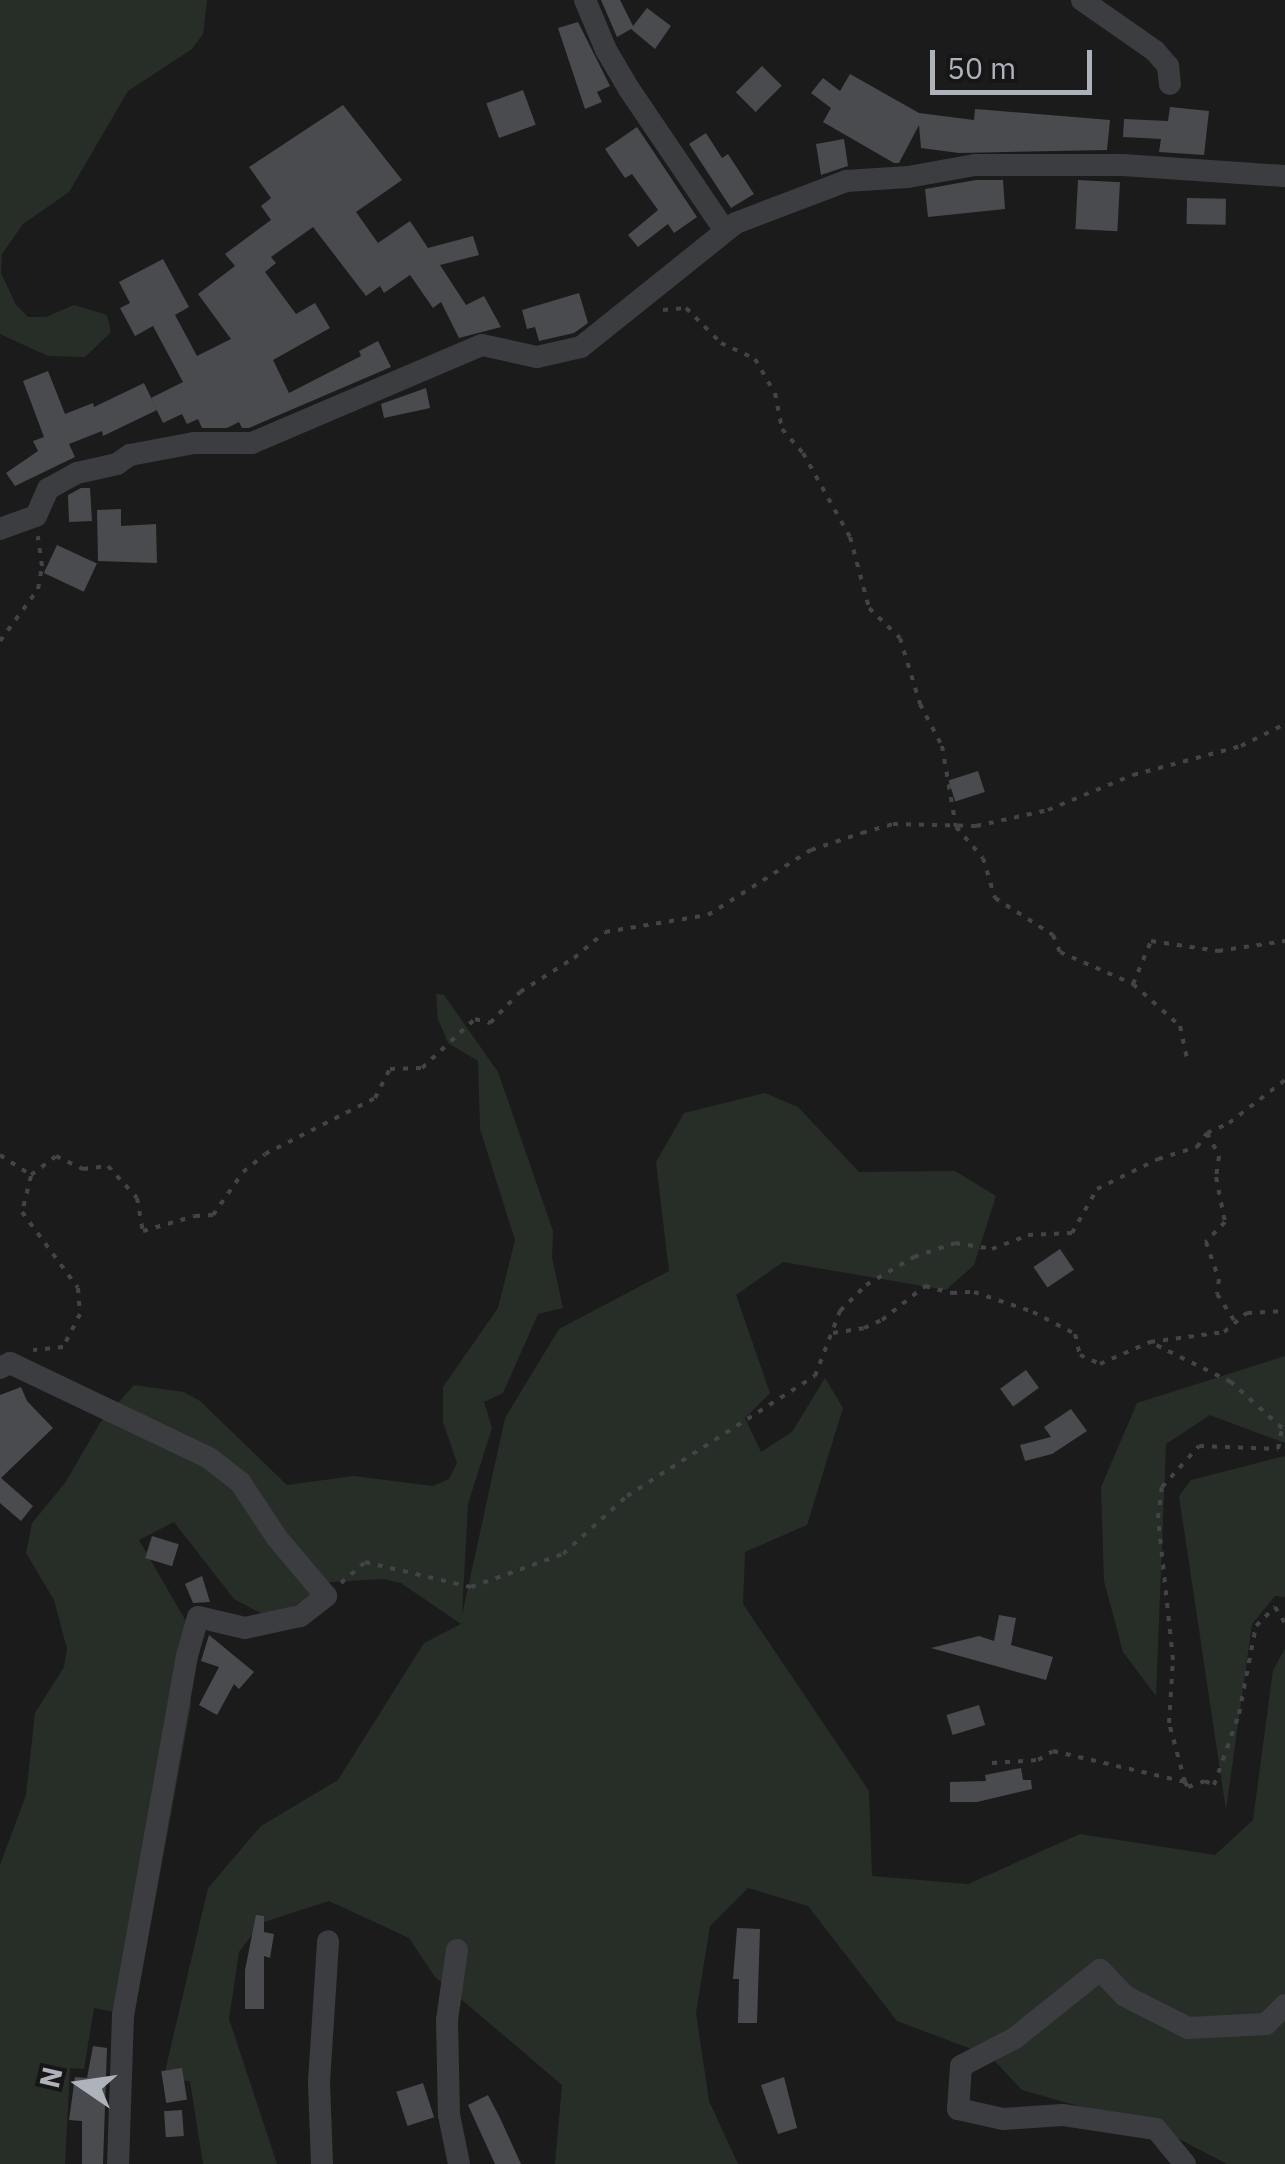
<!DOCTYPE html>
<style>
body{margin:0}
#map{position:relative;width:1285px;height:2164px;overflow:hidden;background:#1b1b1c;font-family:"IBM Plex Sans",sans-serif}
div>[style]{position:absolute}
.green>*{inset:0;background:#272e28}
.building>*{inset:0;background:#4a4b4f;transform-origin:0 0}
.path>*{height:4px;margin-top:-2px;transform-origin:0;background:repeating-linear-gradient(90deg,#424448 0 5px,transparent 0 13px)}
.minor>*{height:22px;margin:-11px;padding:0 11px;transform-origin:11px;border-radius:11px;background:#3c3d41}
span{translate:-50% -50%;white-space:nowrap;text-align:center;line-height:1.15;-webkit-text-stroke:8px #161617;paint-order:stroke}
.north{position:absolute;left:30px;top:2034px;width:100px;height:100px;-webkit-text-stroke:8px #161617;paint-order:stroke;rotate:283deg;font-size:28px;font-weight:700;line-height:40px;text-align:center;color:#aeb2bb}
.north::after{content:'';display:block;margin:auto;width:35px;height:45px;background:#aeb2bb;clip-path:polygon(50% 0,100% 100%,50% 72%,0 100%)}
.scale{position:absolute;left:930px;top:50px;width:162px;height:45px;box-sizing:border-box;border:5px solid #aeb2bb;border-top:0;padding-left:12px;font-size:30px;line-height:35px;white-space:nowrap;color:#aeb2bb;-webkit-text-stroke:8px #161617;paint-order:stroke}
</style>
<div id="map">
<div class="green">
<div style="clip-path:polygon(0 0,207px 0,203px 34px,192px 49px,128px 91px,69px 192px,23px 224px,2px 254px,1px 273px,16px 305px,28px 317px,46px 317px,74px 305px,107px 315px,111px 332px,85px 357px,48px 356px,0 334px)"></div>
<div style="clip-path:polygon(436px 994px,444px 995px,498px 1072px,553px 1231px,552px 1257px,563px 1308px,538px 1314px,503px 1393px,484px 1402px,492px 1428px,468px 1504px,462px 1615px,505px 1418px,559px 1329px,669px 1271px,656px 1162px,684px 1113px,765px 1093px,798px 1107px,859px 1172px,955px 1171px,996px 1196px,974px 1265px,946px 1290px,783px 1262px,736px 1295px,770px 1393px,745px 1418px,761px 1452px,792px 1432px,825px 1378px,843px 1408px,807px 1525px,745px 1552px,743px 1604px,869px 1791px,872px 1876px,968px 1884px,1080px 1834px,1215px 1855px,1253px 1820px,1273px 1670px,1285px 1649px,1285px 2164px,1227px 2164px,1160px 2129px,1022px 2090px,990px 2056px,897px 2021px,808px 1906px,748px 1888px,710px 1926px,696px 2013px,709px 2101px,738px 2164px,555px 2164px,562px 2085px,435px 1977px,409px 1938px,329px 1901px,261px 1923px,239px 1952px,229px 2019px,277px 2164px,203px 2164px,190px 2081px,163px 2080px,208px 1888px,261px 1826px,338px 1780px,424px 1643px,461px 1624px,401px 1583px,383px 1579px,330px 1582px,285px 1612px,268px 1617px,234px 1599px,174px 1522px,139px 1540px,187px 1623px,191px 1705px,134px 2016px,94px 2008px,84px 2069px,70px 2068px,65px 2164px,0 2164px,0 1865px,26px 1795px,35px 1713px,64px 1667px,67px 1649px,54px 1600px,26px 1553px,32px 1523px,65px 1483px,100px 1423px,134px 1385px,184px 1392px,200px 1401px,287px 1485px,354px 1476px,433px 1486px,449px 1479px,457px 1463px,443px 1422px,443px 1387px,498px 1308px,515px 1240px,480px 1129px,478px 1061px,448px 1043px,438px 1019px)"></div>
<div style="clip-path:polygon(1285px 1356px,1285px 1443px,1210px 1415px,1166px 1444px,1156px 1696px,1123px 1652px,1104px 1581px,1101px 1487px,1137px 1403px)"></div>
<div style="clip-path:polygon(1285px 1456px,1285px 1597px,1275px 1596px,1252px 1624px,1226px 1810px,1179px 1496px,1191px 1480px)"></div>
</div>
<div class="building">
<div style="clip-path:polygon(601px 0,620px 0,633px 26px,647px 8px,671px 26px,655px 49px,631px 29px,617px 37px)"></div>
<div style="clip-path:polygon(578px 22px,610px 86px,597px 92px,602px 102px,585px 109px,558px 28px)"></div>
<div style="left:762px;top:66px;width:28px;height:37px;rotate:45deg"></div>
<div style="clip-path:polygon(850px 74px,919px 113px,974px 120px,975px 109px,1110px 120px,1107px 150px,959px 153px,921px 148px,919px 125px,899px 163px,894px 163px,823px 122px,831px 108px,811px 93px,823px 78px,840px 91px)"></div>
<div style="left:523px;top:90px;width:37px;height:39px;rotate:70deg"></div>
<div style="clip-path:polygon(343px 105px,402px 180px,356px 212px,378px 243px,410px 221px,428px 248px,473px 236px,479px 255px,440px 265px,466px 305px,484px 296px,501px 327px,459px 338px,441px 302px,433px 308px,410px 275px,384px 293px,380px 286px,366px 296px,313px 227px,271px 257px,276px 263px,265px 272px,296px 314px,315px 303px,330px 328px,273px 360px,289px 393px,361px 356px,359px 351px,378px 341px,391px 367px,249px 428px,242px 428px,239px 422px,227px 428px,202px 428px,198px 419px,187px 424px,182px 414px,163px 423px,151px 398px,183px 382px,153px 326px,135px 336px,120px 308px,130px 303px,119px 282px,163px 259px,189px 307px,175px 315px,197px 356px,231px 339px,198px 294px,235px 266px,225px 254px,271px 220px,261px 206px,271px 198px,249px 167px)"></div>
<div style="clip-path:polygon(1170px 107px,1209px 111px,1204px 155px,1159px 152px,1161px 139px,1123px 137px,1124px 119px,1168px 121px)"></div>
<div style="clip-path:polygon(637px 127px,697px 217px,674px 233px,668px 224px,638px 247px,628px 235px,658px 210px,632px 174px,625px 178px,605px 149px)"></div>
<div style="clip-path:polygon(706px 133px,722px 158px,728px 154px,754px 194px,731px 208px,689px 144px)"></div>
<div style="clip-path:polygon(844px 139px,848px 166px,821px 175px,816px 144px)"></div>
<div style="clip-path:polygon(976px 180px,1003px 180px,1005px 209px,928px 217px,925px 189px)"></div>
<div style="left:1078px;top:180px;width:42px;height:49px;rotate:3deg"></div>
<div style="left:1187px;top:198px;width:39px;height:26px;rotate:1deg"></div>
<div style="clip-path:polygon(579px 293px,588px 323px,574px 333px,539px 341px,535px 327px,527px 329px,522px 310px)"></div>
<div style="clip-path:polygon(48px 371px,65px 414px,93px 403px,94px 407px,144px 383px,157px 410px,103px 436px,102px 431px,69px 444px,75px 457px,15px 486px,6px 473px,38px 451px,33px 441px,44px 437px,23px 381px)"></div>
<div style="clip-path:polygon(426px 388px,430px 408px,384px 418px,381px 404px)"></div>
<div style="clip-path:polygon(81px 488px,90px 488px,92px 521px,69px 522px,68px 495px)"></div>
<div style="clip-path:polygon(121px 509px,121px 526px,156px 524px,157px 563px,98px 561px,97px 510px)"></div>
<div style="left:57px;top:545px;width:44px;height:31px;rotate:25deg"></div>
<div style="left:978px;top:771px;width:22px;height:31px;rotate:72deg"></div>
<div style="left:1060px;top:1249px;width:25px;height:32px;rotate:56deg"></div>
<div style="left:1026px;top:1370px;width:22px;height:32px;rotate:54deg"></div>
<div style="clip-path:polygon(21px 1387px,27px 1401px,53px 1428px,1px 1478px,33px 1506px,21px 1521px,0 1503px,0 1395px)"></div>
<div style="clip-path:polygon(1071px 1409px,1087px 1431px,1052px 1454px,1025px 1461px,1020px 1445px,1051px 1437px,1044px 1427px)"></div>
<div style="left:152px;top:1536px;width:28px;height:23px;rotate:17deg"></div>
<div style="clip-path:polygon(202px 1576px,210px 1602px,193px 1603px,185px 1584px)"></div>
<div style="clip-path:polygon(999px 1615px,1016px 1618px,1011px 1645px,1053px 1657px,1046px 1680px,931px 1648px,979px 1636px,994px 1641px)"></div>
<div style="clip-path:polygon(209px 1635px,254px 1672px,239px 1689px,234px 1684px,217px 1715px,199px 1705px,219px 1667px,201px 1661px)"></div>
<div style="left:979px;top:1705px;width:21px;height:34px;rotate:73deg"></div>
<div style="clip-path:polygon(1021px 1768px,1023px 1780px,1031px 1780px,1032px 1789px,977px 1802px,950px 1802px,950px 1782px,986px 1781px,985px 1775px)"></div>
<div style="clip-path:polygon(256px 1915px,264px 1916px,264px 1932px,274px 1934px,270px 1958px,264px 1956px,264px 2009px,245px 2009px,245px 1970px)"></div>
<div style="clip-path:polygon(737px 1928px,760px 1929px,757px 2023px,738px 2023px,739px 1979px,733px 1979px)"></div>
<div style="clip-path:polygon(93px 2046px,107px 2048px,103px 2164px,82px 2164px,82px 2121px,69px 2120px,75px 2077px,87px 2078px)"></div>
<div style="left:182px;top:2068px;width:32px;height:21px;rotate:81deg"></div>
<div style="clip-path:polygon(784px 2077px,797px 2128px,778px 2134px,761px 2085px)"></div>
<div style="left:423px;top:2083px;width:36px;height:28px;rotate:72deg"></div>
<div style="clip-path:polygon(488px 2095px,500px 2118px,521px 2164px,495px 2164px,468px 2105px)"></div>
<div style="left:182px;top:2110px;width:26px;height:18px;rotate:86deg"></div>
</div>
<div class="path">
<div style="left:663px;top:310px;width:23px;rotate:-5deg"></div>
<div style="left:686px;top:308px;width:49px;rotate:45deg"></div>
<div style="left:721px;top:343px;width:38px;rotate:25deg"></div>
<div style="left:755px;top:359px;width:39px;rotate:60deg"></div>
<div style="left:775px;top:393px;width:37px;rotate:79deg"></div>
<div style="left:782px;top:429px;width:32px;rotate:49deg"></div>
<div style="left:803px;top:453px;width:96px;rotate:60.8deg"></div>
<div style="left:850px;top:537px;width:73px;rotate:75deg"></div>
<div style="left:869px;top:608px;width:43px;rotate:44.1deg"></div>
<div style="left:900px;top:638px;width:69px;rotate:73.1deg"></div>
<div style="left:920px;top:704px;width:47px;rotate:62.4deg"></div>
<div style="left:942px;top:746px;width:82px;rotate:80.2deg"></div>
<div style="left:956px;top:827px;width:41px;rotate:48.9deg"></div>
<div style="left:983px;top:858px;width:42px;rotate:73.3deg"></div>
<div style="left:995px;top:898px;width:69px;rotate:32.5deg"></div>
<div style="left:1053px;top:935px;width:18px;rotate:68deg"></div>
<div style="left:1060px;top:952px;width:80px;rotate:23.7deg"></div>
<div style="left:1133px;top:984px;width:47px;rotate:-67.3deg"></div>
<div style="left:1151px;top:941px;width:68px;rotate:8.5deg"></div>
<div style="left:1218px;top:951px;width:68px;rotate:-8.5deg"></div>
<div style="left:0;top:641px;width:64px;rotate:-53.8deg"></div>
<div style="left:38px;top:589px;width:23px;rotate:-80deg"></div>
<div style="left:42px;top:566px;width:30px;rotate:-98deg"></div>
<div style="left:1133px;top:984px;width:63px;rotate:41.8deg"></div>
<div style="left:1180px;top:1026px;width:34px;rotate:78deg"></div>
<div style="left:1207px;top:1133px;width:26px;rotate:62deg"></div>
<div style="left:1219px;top:1156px;width:21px;rotate:98deg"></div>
<div style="left:1216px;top:1177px;width:46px;rotate:78.7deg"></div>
<div style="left:1225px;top:1222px;width:28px;rotate:134deg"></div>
<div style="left:1206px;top:1242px;width:39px;rotate:71deg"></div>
<div style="left:1219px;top:1279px;width:15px;rotate:98deg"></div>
<div style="left:1217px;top:1294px;width:35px;rotate:57deg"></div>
<div style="left:0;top:1155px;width:37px;rotate:33deg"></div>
<div style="left:31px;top:1175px;width:31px;rotate:-37deg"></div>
<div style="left:56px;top:1156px;width:30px;rotate:26deg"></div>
<div style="left:83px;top:1169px;width:25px;rotate:-7deg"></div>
<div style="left:108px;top:1166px;width:43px;rotate:47.8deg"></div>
<div style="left:137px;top:1198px;width:34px;rotate:80deg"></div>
<div style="left:143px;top:1231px;width:54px;rotate:-16.1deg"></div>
<div style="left:195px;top:1216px;width:18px;rotate:-3deg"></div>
<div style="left:213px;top:1215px;width:52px;rotate:-55.1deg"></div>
<div style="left:243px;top:1172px;width:28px;rotate:-39deg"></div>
<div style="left:265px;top:1154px;width:123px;rotate:-27deg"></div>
<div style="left:375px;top:1098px;width:33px;rotate:-63deg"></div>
<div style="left:390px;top:1069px;width:32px;rotate:-2deg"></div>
<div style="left:422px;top:1068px;width:72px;rotate:-42.8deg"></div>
<div style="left:475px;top:1019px;width:16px;rotate:15deg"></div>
<div style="left:490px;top:1023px;width:43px;rotate:-45.9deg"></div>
<div style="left:520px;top:992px;width:64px;rotate:-32.2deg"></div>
<div style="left:574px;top:958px;width:40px;rotate:-40deg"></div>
<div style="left:605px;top:932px;width:104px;rotate:-9.4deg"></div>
<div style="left:708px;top:915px;width:122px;rotate:-32.3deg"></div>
<div style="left:811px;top:850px;width:54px;rotate:-18.4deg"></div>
<div style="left:862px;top:833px;width:32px;rotate:-16deg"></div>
<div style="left:893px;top:824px;width:83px;rotate:1.4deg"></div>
<div style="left:976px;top:826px;width:74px;rotate:-12.5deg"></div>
<div style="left:1048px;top:810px;width:92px;rotate:-22.4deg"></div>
<div style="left:1133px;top:775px;width:112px;rotate:-15deg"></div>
<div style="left:1241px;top:746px;width:49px;rotate:-26.6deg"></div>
<div style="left:31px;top:1176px;width:37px;rotate:104deg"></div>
<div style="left:22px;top:1212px;width:94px;rotate:53.6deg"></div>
<div style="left:78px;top:1288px;width:26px;rotate:86deg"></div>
<div style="left:80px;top:1314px;width:37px;rotate:117deg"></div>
<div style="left:63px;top:1347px;width:30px;rotate:174deg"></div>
<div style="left:833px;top:1333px;width:31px;rotate:-9deg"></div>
<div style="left:864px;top:1328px;width:20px;rotate:-24deg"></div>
<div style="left:882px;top:1320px;width:55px;rotate:-38.3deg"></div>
<div style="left:925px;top:1286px;width:28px;rotate:15deg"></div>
<div style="left:952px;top:1293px;width:22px;rotate:-3deg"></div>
<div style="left:974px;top:1292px;width:62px;rotate:18.7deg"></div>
<div style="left:1033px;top:1312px;width:47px;rotate:27.6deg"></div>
<div style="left:1075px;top:1334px;width:22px;rotate:77deg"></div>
<div style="left:1080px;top:1355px;width:22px;rotate:24deg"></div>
<div style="left:1100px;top:1364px;width:55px;rotate:-23.7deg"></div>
<div style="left:341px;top:1583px;width:32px;rotate:-41deg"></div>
<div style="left:365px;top:1562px;width:109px;rotate:13.3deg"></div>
<div style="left:471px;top:1587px;width:98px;rotate:-19.7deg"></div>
<div style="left:563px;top:1554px;width:86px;rotate:-42.2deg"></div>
<div style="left:627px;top:1496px;width:223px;rotate:-32.6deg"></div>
<div style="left:815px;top:1376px;width:70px;rotate:-69deg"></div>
<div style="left:840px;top:1311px;width:37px;rotate:-45deg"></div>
<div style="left:866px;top:1285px;width:56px;rotate:-30.3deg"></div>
<div style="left:914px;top:1257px;width:43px;rotate:-18.9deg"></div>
<div style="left:955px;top:1243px;width:37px;rotate:9deg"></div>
<div style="left:992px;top:1249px;width:39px;rotate:-21deg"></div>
<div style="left:1028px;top:1235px;width:44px;rotate:-2.6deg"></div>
<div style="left:1072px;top:1233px;width:51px;rotate:-60.4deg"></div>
<div style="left:1097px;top:1189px;width:68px;rotate:-26.2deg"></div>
<div style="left:1158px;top:1159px;width:41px;rotate:-17.1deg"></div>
<div style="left:1197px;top:1147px;width:17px;rotate:-54deg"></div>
<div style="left:1207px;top:1133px;width:24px;rotate:-24deg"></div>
<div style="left:1229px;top:1123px;width:71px;rotate:-37.5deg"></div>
<div style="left:992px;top:1763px;width:46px;rotate:-3.7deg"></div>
<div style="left:1038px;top:1760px;width:17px;rotate:-31deg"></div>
<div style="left:1053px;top:1751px;width:136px;rotate:13.2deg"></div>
<div style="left:1185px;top:1782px;width:6px;rotate:59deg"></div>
<div style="left:1188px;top:1787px;width:18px;rotate:-19deg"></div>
<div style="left:1205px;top:1781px;width:10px;rotate:24deg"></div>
<div style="left:1214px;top:1785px;width:75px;rotate:-70.6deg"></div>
<div style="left:1239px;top:1714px;width:90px;rotate:-79.1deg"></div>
<div style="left:1256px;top:1626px;width:27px;rotate:-45deg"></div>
<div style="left:1275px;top:1607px;width:19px;rotate:58deg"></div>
<div style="left:1185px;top:1782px;width:61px;rotate:-105.2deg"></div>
<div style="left:1169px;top:1723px;width:63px;rotate:-86.4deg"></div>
<div style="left:1173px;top:1660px;width:143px;rotate:-96deg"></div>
<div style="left:1158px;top:1518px;width:31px;rotate:-83deg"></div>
<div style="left:1162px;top:1487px;width:55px;rotate:-47.9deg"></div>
<div style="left:1199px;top:1446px;width:79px;rotate:2.2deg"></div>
<div style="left:1278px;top:1449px;width:21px;rotate:-79deg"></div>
<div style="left:1282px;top:1428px;width:69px;rotate:-138deg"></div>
<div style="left:1231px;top:1382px;width:90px;rotate:-153.7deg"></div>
<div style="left:1150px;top:1342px;width:75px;rotate:-7.7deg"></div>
<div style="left:1224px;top:1332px;width:30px;rotate:-40deg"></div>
<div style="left:1247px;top:1313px;width:38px;rotate:-3deg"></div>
</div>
<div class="minor">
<div style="left:585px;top:0;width:54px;rotate:67.2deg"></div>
<div style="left:606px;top:50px;width:45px;rotate:59.5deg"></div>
<div style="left:629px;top:89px;width:171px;rotate:55.9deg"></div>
<div style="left:1082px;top:0;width:89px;rotate:34.9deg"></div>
<div style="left:1155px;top:51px;width:20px;rotate:49deg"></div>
<div style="left:1168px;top:66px;width:18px;rotate:84deg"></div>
<div style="left:0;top:529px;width:38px;rotate:-20deg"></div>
<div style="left:36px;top:516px;width:30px;rotate:-66deg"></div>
<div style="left:48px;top:489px;width:33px;rotate:-29deg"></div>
<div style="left:77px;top:473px;width:41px;rotate:-12.7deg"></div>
<div style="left:117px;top:464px;width:16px;rotate:-35deg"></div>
<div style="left:130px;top:455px;width:65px;rotate:-10.6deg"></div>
<div style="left:194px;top:443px;width:58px"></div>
<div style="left:252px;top:443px;width:250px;rotate:-23.1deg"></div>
<div style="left:482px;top:345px;width:56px;rotate:12.3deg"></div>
<div style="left:537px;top:357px;width:45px;rotate:-12.8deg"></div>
<div style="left:581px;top:347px;width:198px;rotate:-38.7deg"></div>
<div style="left:736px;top:223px;width:118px;rotate:-20.9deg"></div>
<div style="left:846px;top:181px;width:62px;rotate:-3.7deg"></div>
<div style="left:908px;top:177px;width:68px;rotate:-10.2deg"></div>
<div style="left:975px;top:165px;width:148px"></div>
<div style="left:1123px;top:165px;width:162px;rotate:3.9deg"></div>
<div style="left:0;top:1368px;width:11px;rotate:-27deg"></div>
<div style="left:10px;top:1363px;width:221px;rotate:25.5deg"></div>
<div style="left:209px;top:1458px;width:39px;rotate:38deg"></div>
<div style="left:240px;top:1482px;width:67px;rotate:56.5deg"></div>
<div style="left:277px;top:1538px;width:76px;rotate:49.8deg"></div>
<div style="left:326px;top:1596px;width:33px;rotate:142deg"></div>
<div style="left:300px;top:1616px;width:56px;rotate:167.7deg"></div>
<div style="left:245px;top:1628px;width:48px;rotate:-166.8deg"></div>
<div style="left:198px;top:1617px;width:41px;rotate:105.8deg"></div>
<div style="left:187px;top:1656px;width:365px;rotate:100.1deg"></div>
<div style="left:123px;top:2015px;width:149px;rotate:91.9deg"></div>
<div style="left:457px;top:1950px;width:71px;rotate:98.1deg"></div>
<div style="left:447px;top:2020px;width:95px;rotate:88.8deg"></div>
<div style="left:449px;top:2115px;width:50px;rotate:78.5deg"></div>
<div style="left:322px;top:2164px;width:82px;rotate:-92.1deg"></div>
<div style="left:319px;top:2082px;width:141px;rotate:-86.3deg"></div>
<div style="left:1185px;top:2164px;width:45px;rotate:-129.6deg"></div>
<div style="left:1156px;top:2129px;width:95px;rotate:-171.5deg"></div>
<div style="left:1062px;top:2115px;width:59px;rotate:176.1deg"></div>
<div style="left:1003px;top:2119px;width:46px;rotate:-167.5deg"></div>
<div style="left:958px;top:2109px;width:43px;rotate:-86deg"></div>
<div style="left:961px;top:2066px;width:61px;rotate:-27.4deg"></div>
<div style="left:1015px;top:2038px;width:109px;rotate:-38.7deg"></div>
<div style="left:1100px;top:1970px;width:36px;rotate:46deg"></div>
<div style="left:1125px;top:1996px;width:71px;rotate:26.9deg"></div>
<div style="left:1188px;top:2028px;width:78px;rotate:-2.9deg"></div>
<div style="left:1266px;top:2024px;width:27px;rotate:-45deg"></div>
</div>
<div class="north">N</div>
<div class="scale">50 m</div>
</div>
